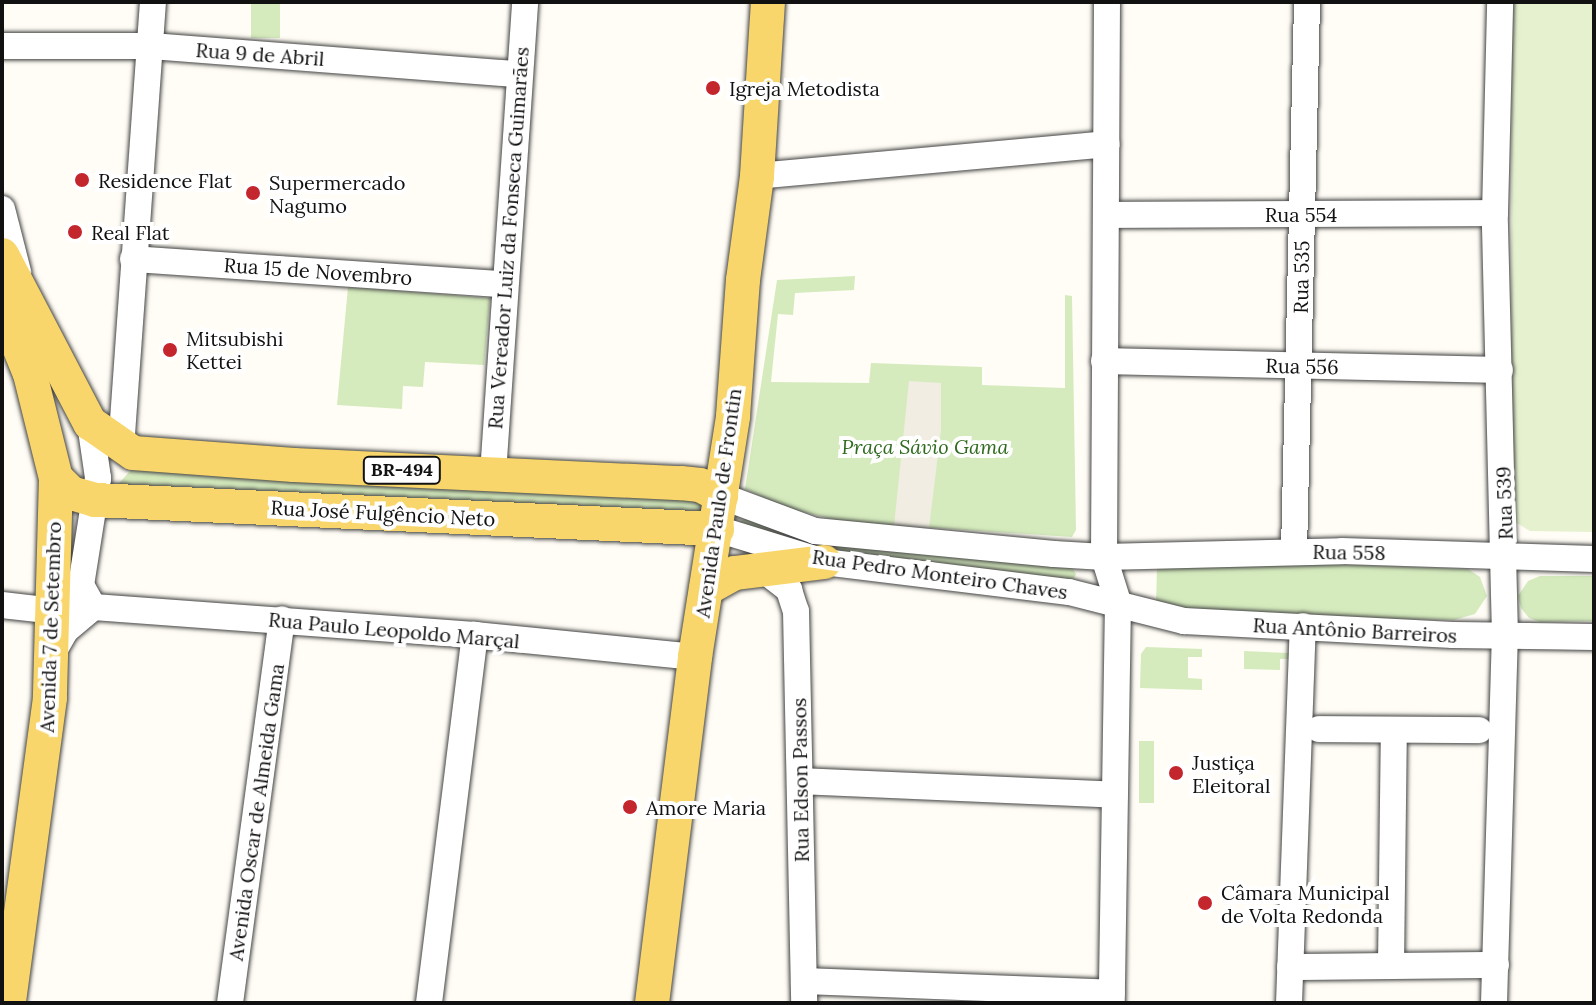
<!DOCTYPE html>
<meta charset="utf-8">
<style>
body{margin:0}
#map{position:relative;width:1596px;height:1005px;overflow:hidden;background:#fffdf5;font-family:Lora,serif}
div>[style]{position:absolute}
.green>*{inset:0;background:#d5ebbd;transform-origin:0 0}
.pitch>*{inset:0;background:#e6f2cf}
.plaza>*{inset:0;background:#f1ede2}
.roads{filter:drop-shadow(0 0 2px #444) drop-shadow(0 0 2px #444)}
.minor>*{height:26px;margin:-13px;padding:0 13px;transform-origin:13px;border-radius:13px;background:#fff}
.major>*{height:34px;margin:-17px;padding:0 17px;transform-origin:17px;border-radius:17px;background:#f9d66b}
.dots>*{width:22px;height:22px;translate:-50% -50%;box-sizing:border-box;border:4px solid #fff;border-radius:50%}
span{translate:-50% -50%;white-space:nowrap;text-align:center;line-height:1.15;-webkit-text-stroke:8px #fff;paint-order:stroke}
.shield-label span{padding:2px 6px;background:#fff;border:2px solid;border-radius:6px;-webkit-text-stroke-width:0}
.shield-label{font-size:18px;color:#111;font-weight:700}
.street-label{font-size:20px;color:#111}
.poi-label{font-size:20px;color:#111}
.left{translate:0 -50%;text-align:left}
.park-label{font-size:20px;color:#2f6b1f;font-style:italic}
.frame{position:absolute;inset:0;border:4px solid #111;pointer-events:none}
</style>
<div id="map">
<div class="green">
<div style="left:251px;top:2px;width:29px;height:36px"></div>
<div style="clip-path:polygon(855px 276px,854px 290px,795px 293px,793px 315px,778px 314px,771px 382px,869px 383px,871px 363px,982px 367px,982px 385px,1065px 388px,1065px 295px,1072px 296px,1076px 530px,1072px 537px,844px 522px,787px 508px,745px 489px,777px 280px)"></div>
<div style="clip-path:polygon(348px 287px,490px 298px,484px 365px,425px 362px,423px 387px,403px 386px,402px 409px,337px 405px)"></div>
<div style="clip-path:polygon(139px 461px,704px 501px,704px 517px,112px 491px)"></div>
<div style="clip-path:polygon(745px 519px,1072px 567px,1076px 574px,1073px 580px,852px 569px,735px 524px)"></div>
<div style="clip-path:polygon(1300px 563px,1468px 569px,1480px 577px,1487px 596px,1475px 614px,1454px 620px,1214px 615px,1156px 604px,1157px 568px)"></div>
<div style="clip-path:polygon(1540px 576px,1594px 576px,1594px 621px,1540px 622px,1529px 618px,1521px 608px,1518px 596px,1528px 581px)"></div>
<div style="clip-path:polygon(1146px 647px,1202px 649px,1202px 657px,1188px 657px,1188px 678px,1202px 679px,1202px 690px,1140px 688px,1141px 654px)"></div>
<div style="clip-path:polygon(1244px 651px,1289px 653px,1289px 659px,1280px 659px,1280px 670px,1244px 669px)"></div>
<div style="left:1139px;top:741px;width:15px;height:62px"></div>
</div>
<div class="pitch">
<div style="clip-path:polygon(1512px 2px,1594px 2px,1594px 532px,1530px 531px,1515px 522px,1511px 493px)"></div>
</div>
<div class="plaza">
<div style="clip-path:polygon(909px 381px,941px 383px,941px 430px,929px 528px,894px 526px)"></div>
</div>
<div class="roads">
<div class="minor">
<div style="left:1107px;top:2px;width:555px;rotate:90.31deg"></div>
<div style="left:1104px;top:557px;width:47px;rotate:72.7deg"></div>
<div style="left:1118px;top:602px;width:401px;rotate:90.9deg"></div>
<div style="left:2px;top:46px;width:149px"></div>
<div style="left:151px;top:46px;width:368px;rotate:4.4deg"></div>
<div style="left:757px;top:176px;width:351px;rotate:-5.2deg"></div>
<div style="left:2px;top:209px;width:65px;rotate:75.7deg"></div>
<div style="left:1107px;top:215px;width:388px;rotate:-0.3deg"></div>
<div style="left:133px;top:259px;width:372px;rotate:3.9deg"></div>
<div style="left:1104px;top:361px;width:396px;rotate:1.3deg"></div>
<div style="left:90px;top:423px;width:56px;rotate:81.7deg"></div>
<div style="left:98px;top:478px;width:108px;rotate:99deg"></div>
<div style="left:81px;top:585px;width:25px;rotate:61deg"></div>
<div style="left:121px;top:448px;width:447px;rotate:-85.9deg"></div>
<div style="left:493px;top:474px;width:473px;rotate:-86.1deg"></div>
<div style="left:721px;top:496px;width:100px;rotate:20.4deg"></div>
<div style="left:815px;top:531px;width:240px;rotate:5.5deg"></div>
<div style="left:1054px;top:554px;width:50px;rotate:3.4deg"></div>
<div style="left:1104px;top:557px;width:238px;rotate:-1.4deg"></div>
<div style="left:1342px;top:551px;width:252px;rotate:1.8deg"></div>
<div style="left:717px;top:529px;width:112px;rotate:17.1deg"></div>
<div style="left:824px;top:562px;width:247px;rotate:7deg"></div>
<div style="left:1069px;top:592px;width:119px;rotate:14.2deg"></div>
<div style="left:1184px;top:621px;width:269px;rotate:3deg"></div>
<div style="left:1453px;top:635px;width:141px;rotate:0.8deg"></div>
<div style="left:1294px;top:551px;width:549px;rotate:-88.64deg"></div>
<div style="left:765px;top:571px;width:31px;rotate:38deg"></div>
<div style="left:789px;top:590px;width:22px;rotate:72deg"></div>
<div style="left:796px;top:611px;width:392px;rotate:88.8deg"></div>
<div style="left:2px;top:605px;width:43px;rotate:6.6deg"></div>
<div style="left:45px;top:610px;width:25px;rotate:-23deg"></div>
<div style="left:52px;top:654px;width:28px;rotate:-60deg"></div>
<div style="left:66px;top:630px;width:35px;rotate:-40deg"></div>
<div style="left:93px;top:607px;width:383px;rotate:4.2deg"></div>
<div style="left:475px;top:635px;width:221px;rotate:5.7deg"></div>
<div style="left:1319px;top:729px;width:160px;rotate:0.4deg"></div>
<div style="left:800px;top:781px;width:315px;rotate:2.5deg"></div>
<div style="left:1391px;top:965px;width:235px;rotate:-89.3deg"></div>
<div style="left:1290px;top:967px;width:206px;rotate:-0.6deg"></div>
<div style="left:804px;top:981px;width:308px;rotate:2.2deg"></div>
<div style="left:230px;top:1003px;width:387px;rotate:-82.3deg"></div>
<div style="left:429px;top:1003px;width:371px;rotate:-82.9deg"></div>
<div style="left:1289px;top:1003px;width:377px;rotate:-87.9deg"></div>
<div style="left:1494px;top:1003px;width:367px;rotate:-88.3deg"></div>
<div style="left:1505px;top:636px;width:423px;rotate:-91.4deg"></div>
<div style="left:1495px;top:213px;width:211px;rotate:-88.6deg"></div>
</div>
<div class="major">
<div style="left:2px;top:255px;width:190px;rotate:62.4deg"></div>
<div style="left:90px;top:423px;width:52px;rotate:34.9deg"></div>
<div style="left:133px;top:453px;width:161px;rotate:4.3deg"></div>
<div style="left:294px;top:465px;width:387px;rotate:2.7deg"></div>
<div style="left:681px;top:483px;width:19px;rotate:6deg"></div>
<div style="left:700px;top:485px;width:24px;rotate:28deg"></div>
<div style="left:2px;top:305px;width:74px;rotate:67.9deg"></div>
<div style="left:30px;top:374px;width:107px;rotate:76deg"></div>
<div style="left:56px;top:478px;width:220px;rotate:91.6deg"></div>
<div style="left:50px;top:698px;width:308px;rotate:97.7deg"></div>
<div style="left:56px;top:478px;width:21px;rotate:45deg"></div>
<div style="left:71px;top:493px;width:25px;rotate:16deg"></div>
<div style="left:95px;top:500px;width:623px;rotate:2.67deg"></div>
<div style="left:706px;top:589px;width:33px;rotate:-29deg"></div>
<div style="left:735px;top:573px;width:90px;rotate:-7deg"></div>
<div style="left:652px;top:1003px;width:349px;rotate:-82.9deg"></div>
<div style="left:695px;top:657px;width:244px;rotate:-81deg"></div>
<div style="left:733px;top:416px;width:136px;rotate:-85.8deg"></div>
<div style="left:743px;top:280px;width:105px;rotate:-82.3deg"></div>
<div style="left:757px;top:176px;width:174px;rotate:-86.4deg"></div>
</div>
</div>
<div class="dots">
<div style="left:713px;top:88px;background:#c4262e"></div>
<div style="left:82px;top:180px;background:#c4262e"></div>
<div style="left:253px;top:193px;background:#c4262e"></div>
<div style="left:75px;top:232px;background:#c4262e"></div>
<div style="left:170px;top:350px;background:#c4262e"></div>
<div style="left:1176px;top:773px;background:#c4262e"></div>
<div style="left:630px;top:807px;background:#c4262e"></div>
<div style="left:1205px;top:903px;background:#c4262e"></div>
</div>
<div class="shield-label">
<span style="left:402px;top:470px">BR-494</span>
</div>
<div class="street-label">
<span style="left:260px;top:54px;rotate:4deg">Rua 9 de Abril</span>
<span style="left:1301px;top:214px">Rua 554</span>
<span style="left:508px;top:238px;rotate:-86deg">Rua Vereador Luiz da Fonseca Guimarães</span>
<span style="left:318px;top:271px;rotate:4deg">Rua 15 de Novembro</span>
<span style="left:1301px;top:277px;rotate:-89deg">Rua 535</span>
<span style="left:1302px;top:366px;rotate:1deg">Rua 556</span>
<span style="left:718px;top:503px;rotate:-82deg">Avenida Paulo de Frontin</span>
<span style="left:1504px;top:503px;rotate:-92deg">Rua 539</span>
<span style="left:383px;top:513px;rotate:3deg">Rua José Fulgêncio Neto</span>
<span style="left:1349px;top:552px;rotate:1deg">Rua 558</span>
<span style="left:940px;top:574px;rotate:8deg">Rua Pedro Monteiro Chaves</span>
<span style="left:50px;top:627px;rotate:-88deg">Avenida 7 de Setembro</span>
<span style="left:394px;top:630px;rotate:5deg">Rua Paulo Leopoldo Marçal</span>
<span style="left:1355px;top:630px;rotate:3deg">Rua Antônio Barreiros</span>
<span style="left:800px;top:780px;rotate:-91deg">Rua Edson Passos</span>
<span style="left:256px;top:812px;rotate:-82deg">Avenida Oscar de Almeida Gama</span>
</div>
<div class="poi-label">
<span class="left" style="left:729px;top:88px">Igreja Metodista</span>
<span class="left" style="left:98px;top:180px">Residence Flat</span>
<span class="left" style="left:269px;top:194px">Supermercado<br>Nagumo</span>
<span class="left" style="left:91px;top:232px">Real Flat</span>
<span class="left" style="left:186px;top:350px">Mitsubishi<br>Kettei</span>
<span class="left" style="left:1192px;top:774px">Justiça<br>Eleitoral</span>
<span class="left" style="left:646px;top:807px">Amore Maria</span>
<span class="left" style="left:1221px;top:904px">Câmara Municipal<br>de Volta Redonda</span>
</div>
<div class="park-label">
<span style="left:925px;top:446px">Praça Sávio Gama</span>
</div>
<div class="frame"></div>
</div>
